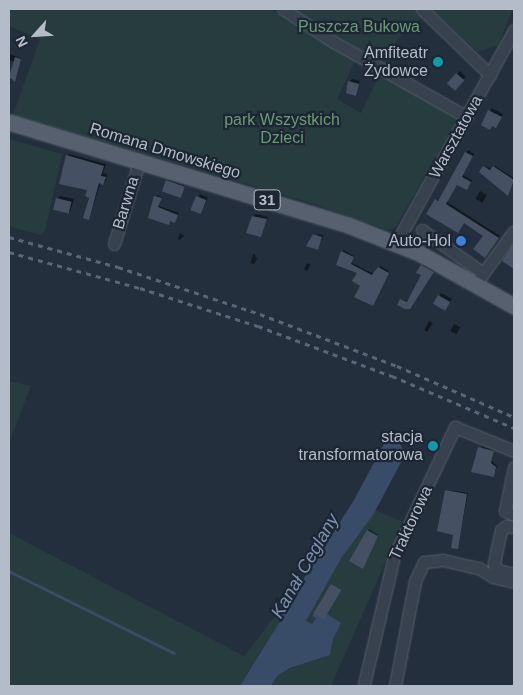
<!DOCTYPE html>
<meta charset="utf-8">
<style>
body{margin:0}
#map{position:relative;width:523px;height:695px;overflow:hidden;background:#242f3e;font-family:Arial,sans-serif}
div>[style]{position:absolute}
.green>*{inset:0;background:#263c3f}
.water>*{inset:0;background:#394c67}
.shadow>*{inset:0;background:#0007;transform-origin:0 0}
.stream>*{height:2.5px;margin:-1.25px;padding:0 1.25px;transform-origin:1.25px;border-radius:1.25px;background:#394c67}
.building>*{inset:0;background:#455162;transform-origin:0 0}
.roads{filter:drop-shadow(0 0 1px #565f6c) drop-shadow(0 0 1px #565f6c)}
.minor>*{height:11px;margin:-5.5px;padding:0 5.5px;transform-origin:5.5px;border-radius:5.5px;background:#38414e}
.major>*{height:15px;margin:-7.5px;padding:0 7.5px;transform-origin:7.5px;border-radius:7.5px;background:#56606e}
.rail>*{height:2.5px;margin-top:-1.25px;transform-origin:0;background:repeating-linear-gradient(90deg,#5a6575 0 5px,transparent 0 10px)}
.dots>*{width:14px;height:14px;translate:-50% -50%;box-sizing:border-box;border:2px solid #1d2633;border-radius:50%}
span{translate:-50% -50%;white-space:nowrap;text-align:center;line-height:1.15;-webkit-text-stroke:4.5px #1d2633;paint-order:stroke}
.shield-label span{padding:1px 4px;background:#1d2633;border:1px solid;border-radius:4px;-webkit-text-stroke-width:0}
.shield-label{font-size:15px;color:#b4bcc9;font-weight:700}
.park-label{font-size:16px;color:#6b9a76}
.poi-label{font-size:16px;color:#b4bcc9}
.right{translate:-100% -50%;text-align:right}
.street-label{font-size:16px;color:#b4bcc9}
.water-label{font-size:18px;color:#7c92b1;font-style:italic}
.frame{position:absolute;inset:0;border:10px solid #b4bcc9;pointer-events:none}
.north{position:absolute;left:10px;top:10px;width:50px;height:50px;-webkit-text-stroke:4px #1d2633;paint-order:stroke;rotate:244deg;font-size:14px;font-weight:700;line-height:20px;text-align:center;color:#b4bcc9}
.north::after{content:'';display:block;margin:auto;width:18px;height:22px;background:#b4bcc9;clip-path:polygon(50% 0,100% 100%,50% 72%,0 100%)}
</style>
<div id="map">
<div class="green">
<div style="clip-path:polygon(9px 9px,270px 9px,355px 61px,337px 99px,361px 113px,380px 74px,458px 118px,395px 228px,387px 230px,315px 204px,13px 115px,40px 39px,9px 26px)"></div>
<div style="clip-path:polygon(292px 9px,431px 9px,396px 41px,388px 66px)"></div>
<div style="clip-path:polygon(432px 9px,513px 9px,498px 45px,478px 52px)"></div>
<div style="clip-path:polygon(9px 139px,62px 154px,45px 231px,40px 235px,9px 226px)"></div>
<div style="clip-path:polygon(9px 381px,31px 386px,9px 443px)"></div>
<div style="clip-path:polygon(375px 510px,403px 522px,331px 686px,271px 686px,277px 676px,291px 668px,330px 655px,333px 639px,316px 618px,311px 625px,306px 621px,342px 557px)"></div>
<div style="clip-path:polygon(9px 533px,244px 656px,280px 610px,282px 618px,240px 686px,9px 686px)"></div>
</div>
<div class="water">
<div style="clip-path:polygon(392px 440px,399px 443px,406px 453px,373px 515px,342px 557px,306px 621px,312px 624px,316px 618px,312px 616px,314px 613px,327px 614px,341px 623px,333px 639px,330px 655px,290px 668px,277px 676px,271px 686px,240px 686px,282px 618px,280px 610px,296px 591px,354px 500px,384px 444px)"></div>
</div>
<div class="shadow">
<div style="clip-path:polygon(9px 54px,21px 58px,15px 81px,10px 79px,15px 62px,9px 60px)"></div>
<div style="left:460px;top:71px;width:8px;height:17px;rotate:45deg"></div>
<div style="clip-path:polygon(352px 79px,360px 81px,355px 94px,349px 82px)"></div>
<div style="clip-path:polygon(492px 108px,503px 114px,498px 124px,482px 124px)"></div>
<div style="clip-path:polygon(468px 150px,474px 154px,463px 175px,472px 180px,468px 187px,457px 184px,447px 202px,500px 236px,487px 255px,485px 236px,436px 200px,440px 199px)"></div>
<div style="clip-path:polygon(69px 154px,106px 164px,103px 173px,107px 174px,106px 181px,101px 182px,89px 218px,88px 189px,67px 156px)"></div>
<div style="clip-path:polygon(485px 166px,492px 169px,495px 166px,514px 178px,508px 194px)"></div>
<div style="clip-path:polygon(168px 180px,185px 186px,180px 197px,167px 181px)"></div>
<div style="left:480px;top:191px;width:8px;height:9px;rotate:30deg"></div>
<div style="clip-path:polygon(200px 194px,208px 198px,200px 212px,193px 209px)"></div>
<div style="clip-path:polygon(157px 195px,162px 197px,159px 206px,179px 213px,175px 221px,171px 220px,168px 224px,149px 217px)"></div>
<div style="clip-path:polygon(60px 196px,74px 199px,70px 212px,57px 199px)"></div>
<div style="clip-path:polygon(256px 214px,268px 217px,261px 236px,253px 216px)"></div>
<div style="clip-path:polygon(180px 233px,184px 236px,180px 240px,178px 239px)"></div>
<div style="clip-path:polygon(313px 234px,324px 235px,318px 248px,308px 245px)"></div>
<div style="clip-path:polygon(343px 250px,354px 256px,352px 263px,374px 274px,380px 266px,389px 271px,374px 303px,361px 285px,358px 272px,337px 264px)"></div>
<div style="clip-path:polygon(254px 253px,257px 259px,254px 264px,250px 263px)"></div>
<div style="left:307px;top:263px;width:4px;height:7px;rotate:27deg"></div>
<div style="clip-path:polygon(423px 264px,435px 270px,411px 306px,401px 300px,409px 301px,422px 275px)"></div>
<div style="clip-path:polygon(441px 293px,452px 299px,444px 309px,434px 303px)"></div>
<div style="clip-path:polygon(429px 321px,433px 323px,427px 332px,424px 330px)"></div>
<div style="left:454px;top:324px;width:7px;height:8px;rotate:27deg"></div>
<div style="clip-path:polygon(481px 446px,494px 450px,492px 461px,497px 466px,494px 475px)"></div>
<div style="clip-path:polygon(446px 490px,468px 493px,458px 546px,454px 534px)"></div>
<div style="clip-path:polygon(369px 529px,378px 535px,363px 566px,351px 560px)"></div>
</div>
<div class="stream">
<div style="left:9px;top:571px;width:184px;rotate:26.4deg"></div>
</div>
<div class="building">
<div style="clip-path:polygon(15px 57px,21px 59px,15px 82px,9px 77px)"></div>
<div style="left:456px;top:73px;width:11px;height:14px;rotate:41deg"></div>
<div style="clip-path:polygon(348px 81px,359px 84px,356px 96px,346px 93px)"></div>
<div style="clip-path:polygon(488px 110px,502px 117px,496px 128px,492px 126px,490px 130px,481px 125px)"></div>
<div style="clip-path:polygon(465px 152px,473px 156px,462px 177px,471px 182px,467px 190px,457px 185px,446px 204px,499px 238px,485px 258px,473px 249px,483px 236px,464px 223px,458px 233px,426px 214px,435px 199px,438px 201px)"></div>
<div style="clip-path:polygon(66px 155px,104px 166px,101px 176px,106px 177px,103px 185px,99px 183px,89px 220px,83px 218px,89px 198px,85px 196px,87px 190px,59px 184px)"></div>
<div style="clip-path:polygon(483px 166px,490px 170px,493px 166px,514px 180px,508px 196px,479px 172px)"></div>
<div style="left:166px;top:180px;width:20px;height:12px;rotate:20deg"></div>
<div style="clip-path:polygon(154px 196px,162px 198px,158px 207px,178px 215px,175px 223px,170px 221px,169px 225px,148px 218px)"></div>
<div style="left:196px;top:196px;width:11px;height:15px;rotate:22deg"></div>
<div style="left:56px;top:198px;width:16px;height:12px;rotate:14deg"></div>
<div style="clip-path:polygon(252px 216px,267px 219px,261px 237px,246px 233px)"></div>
<div style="clip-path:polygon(313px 234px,322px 237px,318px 250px,306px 246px)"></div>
<div style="clip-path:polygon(514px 243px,514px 269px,502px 261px)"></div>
<div style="clip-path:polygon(341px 251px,354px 257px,351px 264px,372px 275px,378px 267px,389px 273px,373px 306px,354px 297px,360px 286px,352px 281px,357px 273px,336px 265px)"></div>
<div style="clip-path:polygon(421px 265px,434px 272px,410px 309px,405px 309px,397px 305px,400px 299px,407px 302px,421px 275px,416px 273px)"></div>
<div style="left:438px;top:295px;width:14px;height:10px;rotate:30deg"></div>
<div style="clip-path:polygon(478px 447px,494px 451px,491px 463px,496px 467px,494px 477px,471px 472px)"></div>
<div style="clip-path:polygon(445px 490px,467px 494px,458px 549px,451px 548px,453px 535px,437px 531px)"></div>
<div style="clip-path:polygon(367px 530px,378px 536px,363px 569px,349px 561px)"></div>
<div style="left:331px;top:584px;width:12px;height:34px;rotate:31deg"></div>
</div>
<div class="roads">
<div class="minor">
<div style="left:283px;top:9px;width:59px;rotate:33.1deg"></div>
<div style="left:332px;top:41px;width:155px;rotate:29.4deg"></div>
<div style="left:422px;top:9px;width:95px;rotate:44.1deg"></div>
<div style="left:422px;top:230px;width:75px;rotate:35.2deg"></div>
<div style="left:396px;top:243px;width:244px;rotate:-61deg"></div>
<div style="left:114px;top:244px;width:86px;rotate:-73deg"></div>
<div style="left:479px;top:279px;width:59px;rotate:-53.9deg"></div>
<div style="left:514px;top:467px;width:45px;rotate:101.6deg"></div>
<div style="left:505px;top:511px;width:10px;rotate:24deg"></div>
<div style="left:514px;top:527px;width:8px;rotate:-173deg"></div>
<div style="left:506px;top:526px;width:6px;rotate:141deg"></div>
<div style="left:501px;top:530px;width:35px;rotate:102deg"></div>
<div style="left:494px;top:564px;width:7px;rotate:63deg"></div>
<div style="left:497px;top:570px;width:17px;rotate:13deg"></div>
<div style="left:364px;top:684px;width:131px;rotate:-76.8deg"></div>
<div style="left:394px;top:556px;width:143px;rotate:-64.7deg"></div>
<div style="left:455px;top:427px;width:64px;rotate:22.1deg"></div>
<div style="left:395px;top:686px;width:107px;rotate:-79.2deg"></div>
<div style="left:415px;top:581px;width:21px;rotate:-65deg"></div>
<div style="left:424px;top:562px;width:19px;rotate:-6deg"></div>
<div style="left:443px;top:560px;width:37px;rotate:13deg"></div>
<div style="left:479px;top:568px;width:17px;rotate:33deg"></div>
<div style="left:493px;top:577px;width:22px;rotate:13deg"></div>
</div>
<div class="major">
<div style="left:9px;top:122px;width:354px;rotate:16.9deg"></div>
<div style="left:348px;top:225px;width:76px;rotate:21.5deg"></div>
<div style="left:419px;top:253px;width:109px;rotate:29.2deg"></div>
</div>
</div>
<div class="rail">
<div style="left:9px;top:237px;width:113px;rotate:15.4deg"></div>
<div style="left:118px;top:267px;width:150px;rotate:18.3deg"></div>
<div style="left:260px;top:314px;width:147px;rotate:20.8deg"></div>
<div style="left:397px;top:366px;width:128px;rotate:23.6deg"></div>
<div style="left:9px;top:252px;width:136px;rotate:15.4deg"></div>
<div style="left:140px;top:288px;width:124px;rotate:17.9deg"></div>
<div style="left:258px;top:326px;width:143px;rotate:20.5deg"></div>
<div style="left:392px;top:376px;width:133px;rotate:23.1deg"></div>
</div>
<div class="dots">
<div style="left:438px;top:62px;background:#0f9aa8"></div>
<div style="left:461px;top:241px;background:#3f7fe0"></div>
<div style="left:433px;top:446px;background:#0f9aa8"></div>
</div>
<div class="shield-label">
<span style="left:267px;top:200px">31</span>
</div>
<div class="park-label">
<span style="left:359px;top:27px">Puszcza Bukowa</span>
<span style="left:282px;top:129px">park Wszystkich<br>Dzieci</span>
</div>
<div class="poi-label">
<span class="right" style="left:428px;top:62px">Amfiteatr<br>Żydowce</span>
<span class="right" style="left:451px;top:241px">Auto-Hol</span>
<span class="right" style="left:423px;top:446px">stacja<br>transformatorowa</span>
</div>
<div class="street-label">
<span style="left:456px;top:137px;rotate:-61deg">Warsztatowa</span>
<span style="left:165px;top:151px;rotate:17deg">Romana Dmowskiego</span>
<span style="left:126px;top:203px;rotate:-73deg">Barwna</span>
<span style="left:411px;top:523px;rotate:-65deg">Traktorowa</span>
</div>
<div class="water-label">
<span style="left:305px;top:566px;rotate:-60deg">Kanał Ceglany</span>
</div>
<div class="frame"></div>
<div class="north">N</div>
</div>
